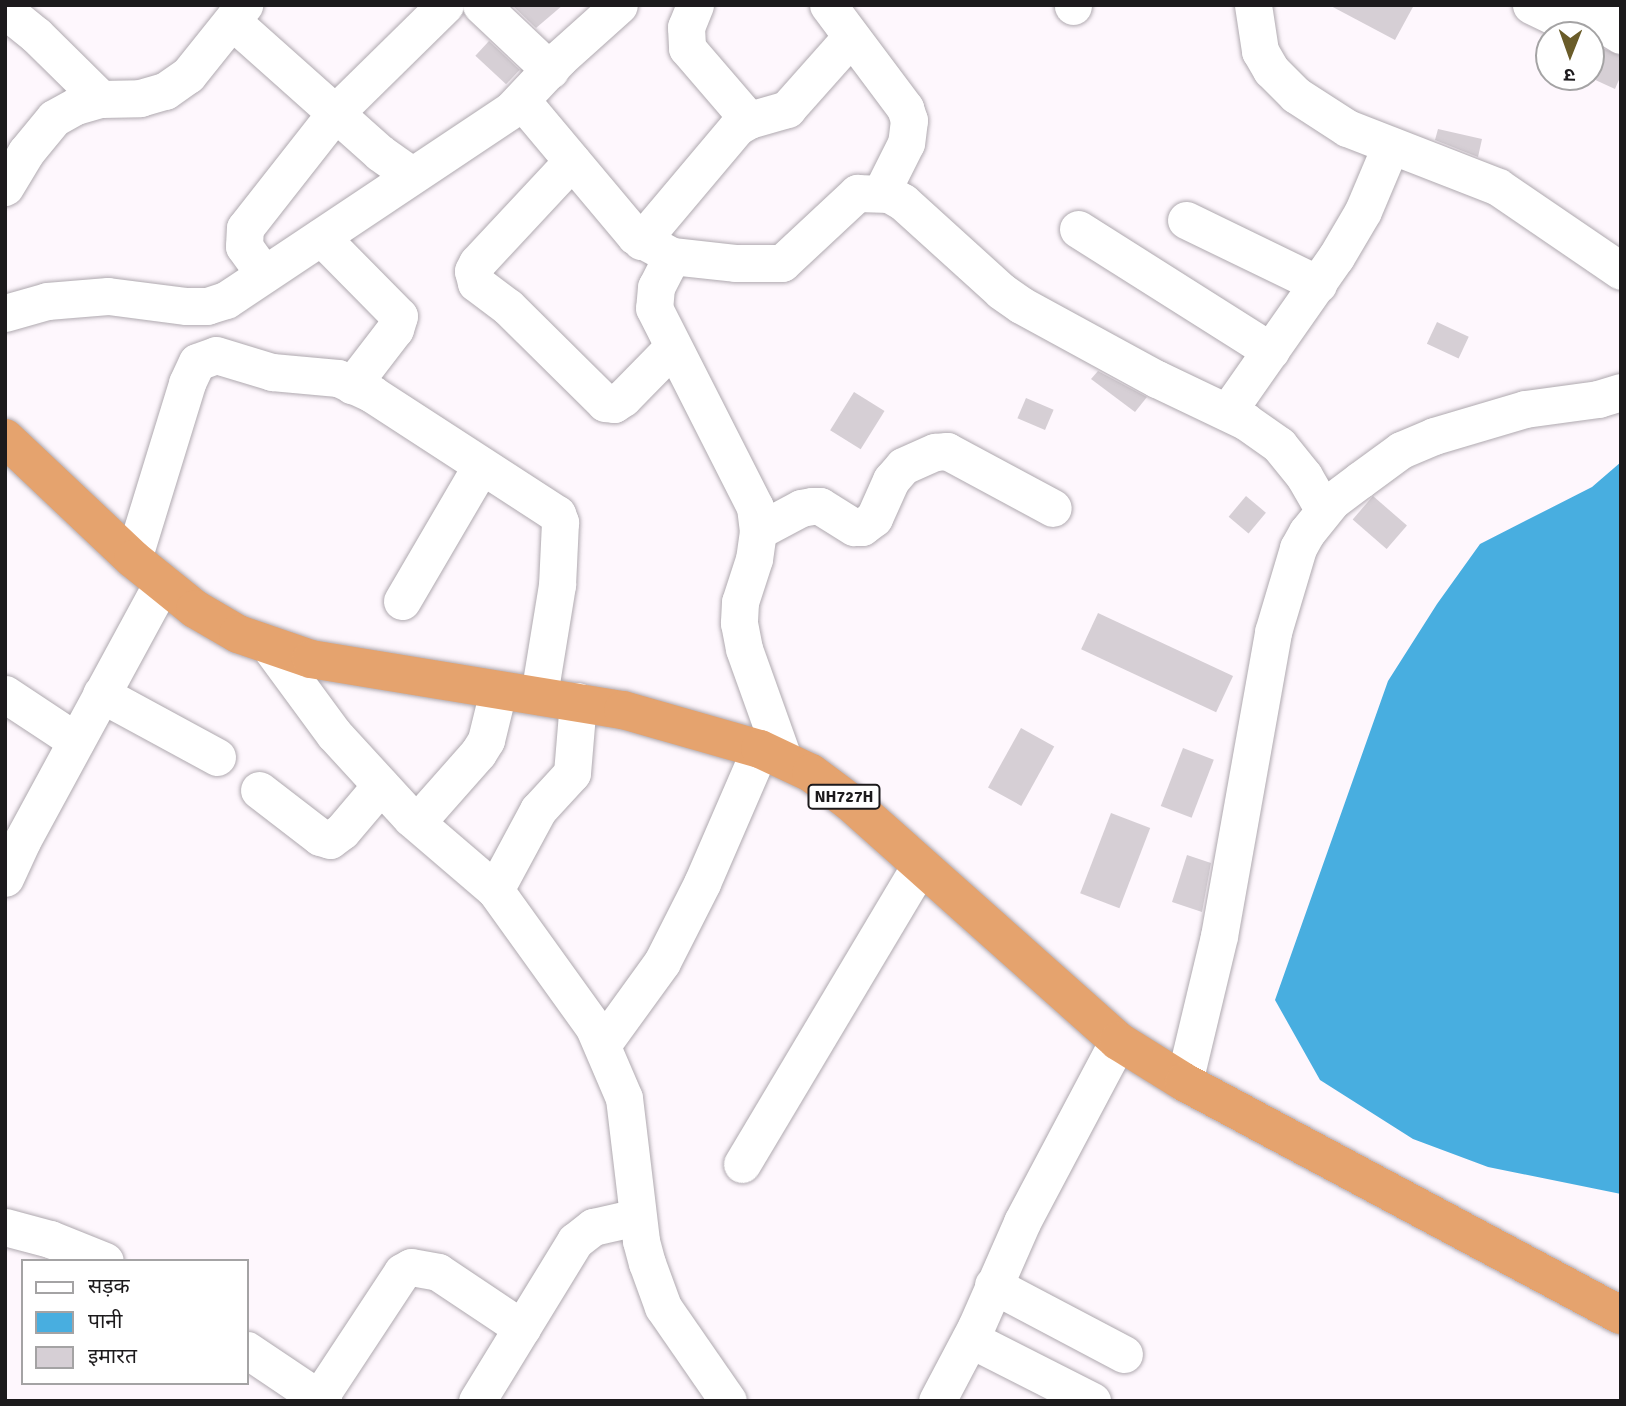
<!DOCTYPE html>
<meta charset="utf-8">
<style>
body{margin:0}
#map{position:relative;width:1626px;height:1406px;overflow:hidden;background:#fef7fd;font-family:Signika,"Noto Sans Devanagari",sans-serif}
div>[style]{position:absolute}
.water>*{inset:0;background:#48aee0}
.building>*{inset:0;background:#d6cfd5;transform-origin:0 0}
.roads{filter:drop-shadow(0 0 2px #afa9af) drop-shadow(0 0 2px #afa9af)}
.minor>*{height:37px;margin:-18.5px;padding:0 18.5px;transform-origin:18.5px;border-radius:18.5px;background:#fff}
.highway>*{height:38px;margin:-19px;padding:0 19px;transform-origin:19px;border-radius:19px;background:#e5a36e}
span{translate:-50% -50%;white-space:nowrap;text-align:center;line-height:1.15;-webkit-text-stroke:5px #fff;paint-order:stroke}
.shield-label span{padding:2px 5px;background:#fff;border:2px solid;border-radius:5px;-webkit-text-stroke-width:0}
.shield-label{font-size:16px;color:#1c1a1c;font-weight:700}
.frame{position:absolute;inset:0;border:7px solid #1c1a1c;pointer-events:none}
.legend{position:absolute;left:21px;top:1259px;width:228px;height:126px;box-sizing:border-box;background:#fff;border:2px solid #a4a3a4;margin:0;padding:9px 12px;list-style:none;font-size:21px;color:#1c1a1c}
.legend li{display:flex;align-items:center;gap:14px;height:35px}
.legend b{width:35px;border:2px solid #a4a3a4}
.north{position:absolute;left:1535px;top:21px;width:70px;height:70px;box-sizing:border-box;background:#fff;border:2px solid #a4a3a4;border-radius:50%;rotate:181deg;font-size:19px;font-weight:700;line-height:28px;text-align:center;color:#1c1a1c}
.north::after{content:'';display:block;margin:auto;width:24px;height:32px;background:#6a5c29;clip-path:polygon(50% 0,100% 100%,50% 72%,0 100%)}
</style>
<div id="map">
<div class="water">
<div style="clip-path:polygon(1621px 462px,1621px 1194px,1488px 1167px,1413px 1139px,1320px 1080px,1275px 1000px,1388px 681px,1437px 604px,1480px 544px,1592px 487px)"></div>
</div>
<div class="building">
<div style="clip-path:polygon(512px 5px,563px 5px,536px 28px)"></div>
<div style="clip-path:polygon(1329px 5px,1414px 5px,1395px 40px)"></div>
<div style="left:489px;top:41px;width:42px;height:20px;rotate:43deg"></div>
<div style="clip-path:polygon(1598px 46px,1621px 56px,1621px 75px,1615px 89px,1591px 78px,1591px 61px)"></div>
<div style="clip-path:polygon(1438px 129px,1482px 139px,1478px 157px,1435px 140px)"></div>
<div style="left:1437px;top:322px;width:35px;height:24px;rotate:25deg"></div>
<div style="clip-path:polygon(1098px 371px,1147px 397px,1135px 412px,1091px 379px)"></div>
<div style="left:854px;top:392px;width:36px;height:45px;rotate:32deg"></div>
<div style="left:1026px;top:398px;width:30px;height:22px;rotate:23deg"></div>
<div style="left:1246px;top:496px;width:26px;height:27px;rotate:40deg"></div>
<div style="left:1373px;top:496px;width:45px;height:31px;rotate:41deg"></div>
<div style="left:1098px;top:613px;width:149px;height:40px;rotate:25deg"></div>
<div style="left:1021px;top:728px;width:38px;height:68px;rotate:29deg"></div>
<div style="left:1183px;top:748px;width:33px;height:62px;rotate:21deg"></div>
<div style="left:1111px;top:813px;width:42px;height:86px;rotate:21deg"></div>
<div style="clip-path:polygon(1187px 855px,1211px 863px,1202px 912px,1172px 902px)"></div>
</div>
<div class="roads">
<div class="minor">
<div style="left:481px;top:5px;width:95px;rotate:43.3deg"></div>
<div style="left:695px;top:5px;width:24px;rotate:112deg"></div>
<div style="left:686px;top:27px;width:21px;rotate:87deg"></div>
<div style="left:687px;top:48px;width:95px;rotate:49.3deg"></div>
<div style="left:828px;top:5px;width:129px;rotate:53.2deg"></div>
<div style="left:905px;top:108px;width:13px;rotate:72deg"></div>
<div style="left:909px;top:120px;width:23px;rotate:97deg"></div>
<div style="left:906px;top:143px;width:56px;rotate:116.6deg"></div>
<div style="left:1253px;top:5px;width:47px;rotate:81.3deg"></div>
<div style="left:1260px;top:51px;width:22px;rotate:60deg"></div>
<div style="left:1271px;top:70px;width:35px;rotate:45deg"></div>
<div style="left:1296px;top:95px;width:61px;rotate:32.9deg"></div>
<div style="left:1347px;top:128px;width:162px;rotate:21.3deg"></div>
<div style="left:1498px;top:187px;width:149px;rotate:34.3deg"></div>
<div style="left:1531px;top:5px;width:30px;rotate:26deg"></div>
<div style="left:1558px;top:18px;width:22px;rotate:5deg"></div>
<div style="left:1580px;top:20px;width:11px;rotate:-15deg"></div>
<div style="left:1591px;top:17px;width:18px;rotate:-43deg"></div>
<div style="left:1073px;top:6px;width:1px;rotate:-90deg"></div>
<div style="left:5px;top:10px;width:40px;rotate:39deg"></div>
<div style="left:36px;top:35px;width:91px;rotate:44.6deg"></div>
<div style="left:1591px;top:17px;width:35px;rotate:31deg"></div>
<div style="left:232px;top:21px;width:198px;rotate:41.7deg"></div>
<div style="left:380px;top:153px;width:38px;rotate:35deg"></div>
<div style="left:521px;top:100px;width:177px;rotate:50deg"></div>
<div style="left:635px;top:236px;width:42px;rotate:28.4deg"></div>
<div style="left:672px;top:256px;width:63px;rotate:6.3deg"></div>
<div style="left:735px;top:263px;width:47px"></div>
<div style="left:782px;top:263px;width:103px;rotate:-43deg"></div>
<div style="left:857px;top:193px;width:32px;rotate:2deg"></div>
<div style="left:889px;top:194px;width:16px;rotate:30deg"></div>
<div style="left:903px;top:202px;width:132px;rotate:42.2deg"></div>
<div style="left:1001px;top:291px;width:24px;rotate:35deg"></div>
<div style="left:1021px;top:305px;width:155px;rotate:28.6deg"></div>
<div style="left:1157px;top:379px;width:98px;rotate:25.5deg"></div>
<div style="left:1245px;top:421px;width:42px;rotate:35.2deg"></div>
<div style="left:1279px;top:445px;width:40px;rotate:51deg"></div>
<div style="left:1304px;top:476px;width:39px;rotate:60deg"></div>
<div style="left:572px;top:161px;width:139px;rotate:133deg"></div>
<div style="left:477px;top:263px;width:9px;rotate:117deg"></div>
<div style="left:473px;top:271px;width:12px;rotate:76deg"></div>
<div style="left:476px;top:283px;width:40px;rotate:37deg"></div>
<div style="left:508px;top:307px;width:136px;rotate:44.7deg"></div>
<div style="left:605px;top:403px;width:9px;rotate:6deg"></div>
<div style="left:614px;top:404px;width:11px;rotate:-34deg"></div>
<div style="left:623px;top:398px;width:71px;rotate:-45.6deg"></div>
<div style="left:5px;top:187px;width:41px;rotate:-59deg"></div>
<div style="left:26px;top:152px;width:44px;rotate:-50.5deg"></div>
<div style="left:54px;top:118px;width:25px;rotate:-29deg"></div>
<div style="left:76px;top:106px;width:26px;rotate:-16deg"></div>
<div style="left:101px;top:99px;width:39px;rotate:-1deg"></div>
<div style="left:140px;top:98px;width:26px;rotate:-16deg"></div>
<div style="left:165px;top:91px;width:28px;rotate:-35deg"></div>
<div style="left:188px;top:75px;width:90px;rotate:-51.3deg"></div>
<div style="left:1186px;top:220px;width:147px;rotate:25.9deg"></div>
<div style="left:1078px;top:229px;width:228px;rotate:32.3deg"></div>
<div style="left:321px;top:237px;width:111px;rotate:45.4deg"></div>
<div style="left:399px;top:316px;width:14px;rotate:107deg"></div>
<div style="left:395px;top:329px;width:71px;rotate:127.5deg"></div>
<div style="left:641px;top:241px;width:149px;rotate:-49.9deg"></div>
<div style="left:737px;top:127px;width:14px;rotate:-30deg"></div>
<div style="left:749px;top:120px;width:40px;rotate:-16deg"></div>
<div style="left:787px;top:109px;width:96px;rotate:-48.4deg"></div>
<div style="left:672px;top:256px;width:35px;rotate:117deg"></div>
<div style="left:656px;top:287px;width:21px;rotate:95deg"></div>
<div style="left:654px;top:308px;width:223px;rotate:63.1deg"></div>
<div style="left:755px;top:507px;width:24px;rotate:83deg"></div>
<div style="left:758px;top:531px;width:28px;rotate:98deg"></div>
<div style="left:754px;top:559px;width:45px;rotate:108deg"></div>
<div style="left:740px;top:602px;width:21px;rotate:93deg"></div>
<div style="left:739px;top:623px;width:26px;rotate:79deg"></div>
<div style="left:744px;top:649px;width:116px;rotate:70.3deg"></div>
<div style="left:264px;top:274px;width:34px;rotate:-126deg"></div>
<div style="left:244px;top:246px;width:18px;rotate:-87deg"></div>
<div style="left:245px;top:228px;width:147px;rotate:-51.9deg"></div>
<div style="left:336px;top:112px;width:153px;rotate:-44.5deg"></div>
<div style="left:5px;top:313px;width:44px;rotate:-15.9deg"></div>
<div style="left:47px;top:301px;width:61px;rotate:-4.7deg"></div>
<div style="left:108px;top:296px;width:79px;rotate:7.3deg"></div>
<div style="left:186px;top:306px;width:21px"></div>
<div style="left:207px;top:306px;width:20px;rotate:-18deg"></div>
<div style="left:226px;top:300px;width:344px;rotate:-33.7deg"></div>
<div style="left:512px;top:109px;width:70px;rotate:-46.7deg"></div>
<div style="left:560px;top:58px;width:79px;rotate:-41.9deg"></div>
<div style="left:1228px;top:411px;width:188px;rotate:-55deg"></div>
<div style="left:1336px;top:257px;width:53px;rotate:-59.6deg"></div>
<div style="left:1363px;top:211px;width:69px;rotate:-67.1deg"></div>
<div style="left:758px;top:531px;width:49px;rotate:-28.1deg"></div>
<div style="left:801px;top:508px;width:11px;rotate:-10deg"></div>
<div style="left:812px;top:506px;width:8px"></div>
<div style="left:820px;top:506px;width:40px;rotate:32deg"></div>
<div style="left:854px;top:527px;width:8px"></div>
<div style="left:862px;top:527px;width:15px;rotate:-37deg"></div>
<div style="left:874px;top:518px;width:42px;rotate:-65.9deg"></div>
<div style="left:891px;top:480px;width:18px;rotate:-49deg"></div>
<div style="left:903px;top:466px;width:35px;rotate:-24deg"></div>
<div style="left:935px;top:452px;width:12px;rotate:-5deg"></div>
<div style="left:947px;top:451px;width:120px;rotate:28.3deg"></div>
<div style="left:133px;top:559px;width:184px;rotate:-72.9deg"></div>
<div style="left:187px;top:383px;width:23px;rotate:-65deg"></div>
<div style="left:197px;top:362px;width:20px;rotate:-20deg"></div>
<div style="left:216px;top:355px;width:59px;rotate:16.9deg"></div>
<div style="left:272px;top:372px;width:66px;rotate:5.2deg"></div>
<div style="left:338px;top:378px;width:38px;rotate:25deg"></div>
<div style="left:372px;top:394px;width:221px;rotate:33deg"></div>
<div style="left:557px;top:514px;width:9px;rotate:69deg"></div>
<div style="left:560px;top:522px;width:63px;rotate:92.7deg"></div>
<div style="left:557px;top:585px;width:111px;rotate:99.3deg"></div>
<div style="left:402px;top:601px;width:156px;rotate:-59.7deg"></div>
<div style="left:270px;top:647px;width:108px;rotate:53.7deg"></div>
<div style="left:334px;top:734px;width:114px;rotate:47.5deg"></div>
<div style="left:411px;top:818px;width:111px;rotate:40.6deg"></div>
<div style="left:495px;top:890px;width:170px;rotate:54.3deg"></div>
<div style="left:594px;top:1028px;width:76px;rotate:66.8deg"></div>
<div style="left:624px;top:1098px;width:144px;rotate:83.2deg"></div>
<div style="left:641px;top:1241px;width:23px;rotate:75deg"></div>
<div style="left:647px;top:1263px;width:47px;rotate:70deg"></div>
<div style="left:663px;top:1307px;width:114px;rotate:55.3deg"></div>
<div style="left:5px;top:694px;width:85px;rotate:33.5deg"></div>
<div style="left:101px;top:694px;width:132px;rotate:28.5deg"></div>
<div style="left:259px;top:790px;width:77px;rotate:37.6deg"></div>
<div style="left:320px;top:837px;width:10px;rotate:17deg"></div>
<div style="left:330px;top:840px;width:15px;rotate:-37deg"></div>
<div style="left:342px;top:831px;width:60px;rotate:-49.7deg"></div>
<div style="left:417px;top:822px;width:92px;rotate:-48.5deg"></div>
<div style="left:478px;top:753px;width:15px;rotate:-58deg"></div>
<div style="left:486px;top:740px;width:50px;rotate:-76.2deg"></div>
<div style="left:5px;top:878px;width:41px;rotate:-65.3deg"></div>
<div style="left:22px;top:841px;width:294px;rotate:-61.5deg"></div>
<div style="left:495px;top:890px;width:91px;rotate:-61.7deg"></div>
<div style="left:538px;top:810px;width:50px;rotate:-47.4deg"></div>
<div style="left:572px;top:773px;width:72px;rotate:-85.2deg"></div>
<div style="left:602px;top:1045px;width:102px;rotate:-54.1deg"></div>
<div style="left:662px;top:962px;width:89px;rotate:-63.1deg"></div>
<div style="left:702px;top:883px;width:146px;rotate:-66.6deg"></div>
<div style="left:1184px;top:1082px;width:150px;rotate:-76.5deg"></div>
<div style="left:1219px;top:936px;width:309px;rotate:-79.9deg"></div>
<div style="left:1273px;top:632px;width:88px;rotate:-73.4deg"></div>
<div style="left:1298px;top:548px;width:18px;rotate:-61deg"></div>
<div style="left:1307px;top:532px;width:40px;rotate:-51deg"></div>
<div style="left:1332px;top:501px;width:35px;rotate:-37deg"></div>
<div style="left:1360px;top:480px;width:51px;rotate:-36.2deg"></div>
<div style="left:1401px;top:450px;width:36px;rotate:-23deg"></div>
<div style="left:1434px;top:436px;width:95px;rotate:-16.5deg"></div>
<div style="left:1525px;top:409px;width:74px;rotate:-7.8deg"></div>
<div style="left:1598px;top:399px;width:24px;rotate:-17deg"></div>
<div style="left:742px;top:1164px;width:348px;rotate:-59.2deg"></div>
<div style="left:5px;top:1227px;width:47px;rotate:14.9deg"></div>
<div style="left:50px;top:1239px;width:59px;rotate:21.8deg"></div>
<div style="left:993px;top:1285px;width:148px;rotate:27.8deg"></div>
<div style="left:970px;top:1339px;width:137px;rotate:26.9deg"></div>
<div style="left:247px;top:1350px;width:92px;rotate:33.9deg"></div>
<div style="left:317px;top:1401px;width:154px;rotate:-56.6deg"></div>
<div style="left:402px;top:1272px;width:10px;rotate:-29deg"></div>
<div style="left:411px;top:1267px;width:27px;rotate:10deg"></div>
<div style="left:438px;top:1272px;width:101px;rotate:33.7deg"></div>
<div style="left:477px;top:1401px;width:188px;rotate:-58.5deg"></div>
<div style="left:575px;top:1241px;width:23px;rotate:-38deg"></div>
<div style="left:593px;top:1227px;width:45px;rotate:-12.8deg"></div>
<div style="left:937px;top:1401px;width:84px;rotate:-62.2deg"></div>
<div style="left:976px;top:1327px;width:115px;rotate:-66.3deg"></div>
<div style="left:1022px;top:1222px;width:205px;rotate:-62.1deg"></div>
</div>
<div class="highway">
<div style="left:5px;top:438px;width:176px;rotate:43.4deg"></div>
<div style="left:133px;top:559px;width:80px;rotate:38.9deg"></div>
<div style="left:195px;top:609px;width:50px;rotate:30.2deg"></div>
<div style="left:238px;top:634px;width:77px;rotate:18.9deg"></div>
<div style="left:311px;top:659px;width:316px;rotate:9.3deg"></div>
<div style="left:623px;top:710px;width:142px;rotate:15.9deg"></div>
<div style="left:760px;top:749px;width:56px;rotate:25.2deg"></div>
<div style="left:811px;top:773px;width:49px;rotate:36.6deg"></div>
<div style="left:850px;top:802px;width:359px;rotate:41.7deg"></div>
<div style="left:1118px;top:1041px;width:78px;rotate:31.8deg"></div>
<div style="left:1184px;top:1082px;width:495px;rotate:28.1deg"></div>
</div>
</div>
<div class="shield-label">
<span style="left:844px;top:797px">NH727H</span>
</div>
<div class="frame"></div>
<ul class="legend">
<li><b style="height:9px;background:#fff"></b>सड़क</li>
<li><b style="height:19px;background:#48aee0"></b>पानी</li>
<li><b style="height:19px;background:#d6cfd5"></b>इमारत</li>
</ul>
<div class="north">उ</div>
</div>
